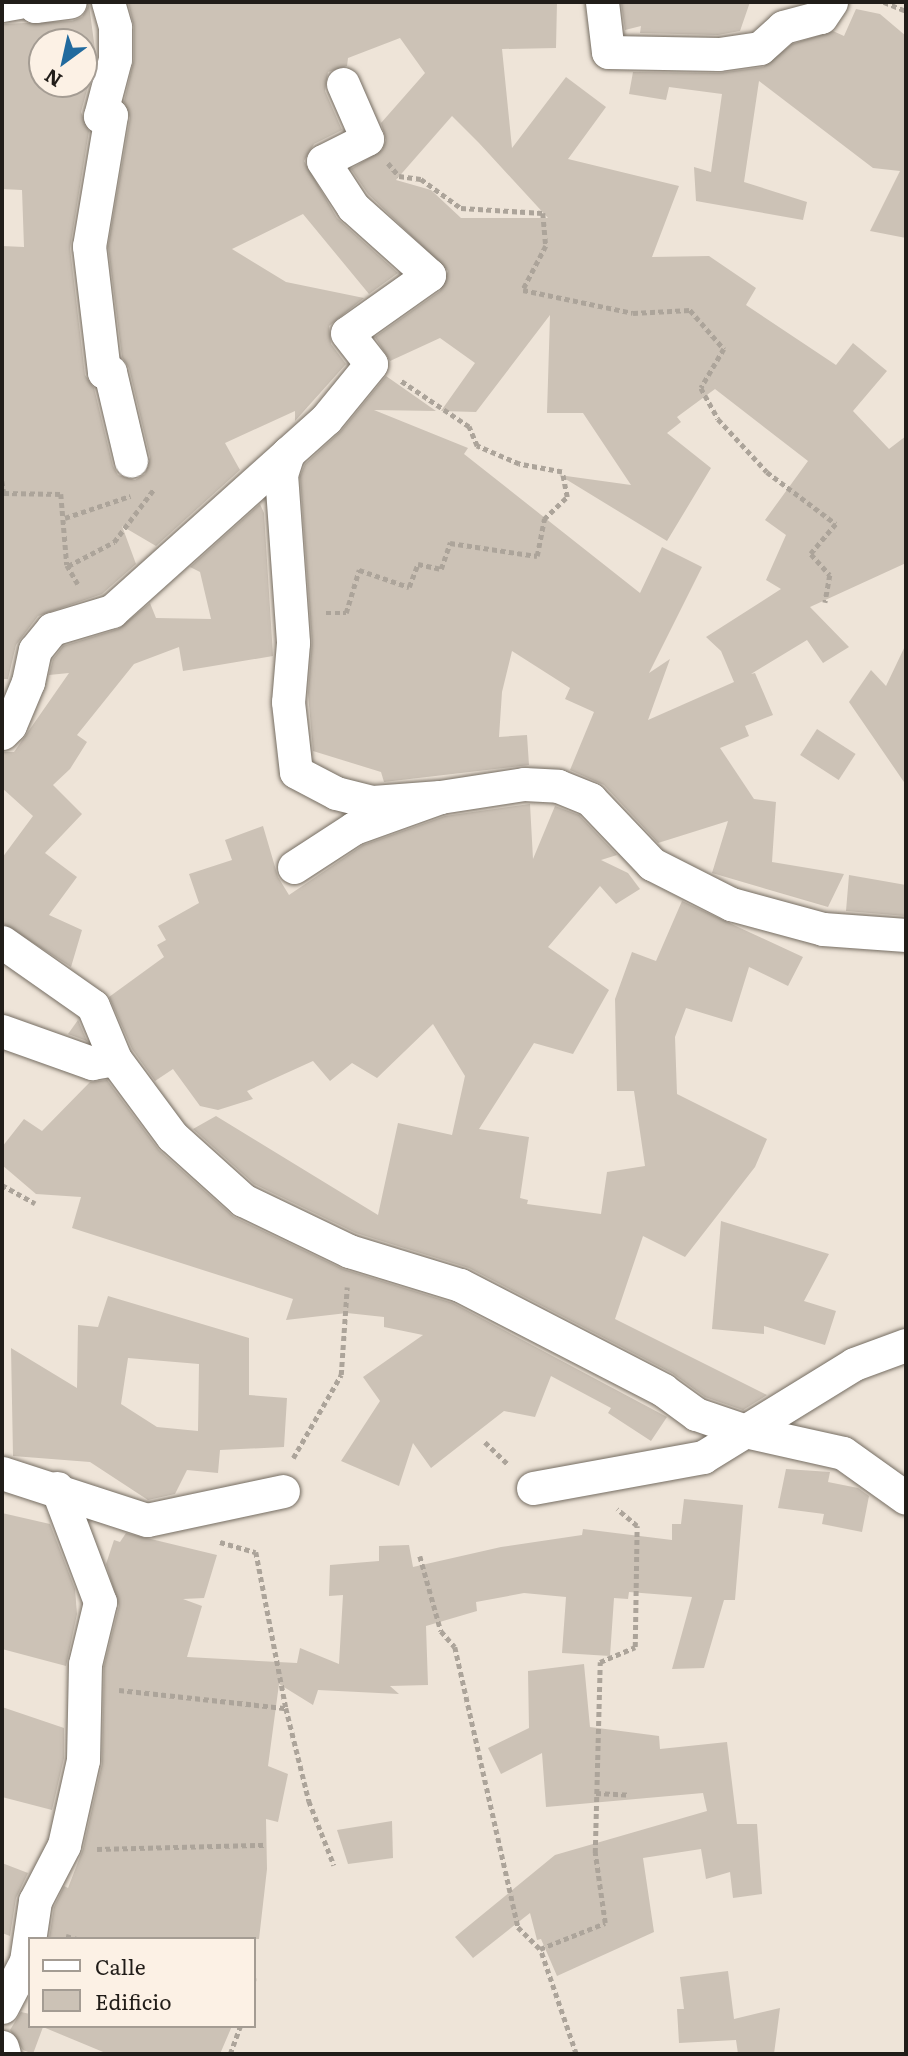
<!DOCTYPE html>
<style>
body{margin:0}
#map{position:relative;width:908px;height:2056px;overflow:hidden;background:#eee4d8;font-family:Literata,serif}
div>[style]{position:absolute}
.building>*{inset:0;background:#ccc2b6;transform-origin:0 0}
.path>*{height:4.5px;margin-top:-2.25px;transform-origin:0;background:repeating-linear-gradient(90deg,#aca49a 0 5px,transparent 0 8.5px)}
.roads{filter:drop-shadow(0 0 2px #756d62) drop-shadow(0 0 2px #756d62)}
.street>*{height:33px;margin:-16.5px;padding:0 16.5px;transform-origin:16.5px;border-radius:16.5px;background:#fff}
span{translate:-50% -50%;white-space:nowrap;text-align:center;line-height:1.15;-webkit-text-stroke:6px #fcf1e5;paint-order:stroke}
.frame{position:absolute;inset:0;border:4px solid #211d19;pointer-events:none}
.legend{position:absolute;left:28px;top:1937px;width:228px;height:91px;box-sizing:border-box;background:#fcf1e5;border:2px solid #a49c93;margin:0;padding:9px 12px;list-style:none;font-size:21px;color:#211d19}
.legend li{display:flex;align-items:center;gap:14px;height:35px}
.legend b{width:35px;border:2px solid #a49c93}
.north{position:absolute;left:28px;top:28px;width:70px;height:70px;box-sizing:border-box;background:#fcf1e5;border:2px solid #a49c93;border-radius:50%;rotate:213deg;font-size:19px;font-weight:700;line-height:28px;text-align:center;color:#211d19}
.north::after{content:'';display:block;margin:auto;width:24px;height:32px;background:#216a9e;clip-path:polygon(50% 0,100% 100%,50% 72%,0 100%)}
</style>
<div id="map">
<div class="building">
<div style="clip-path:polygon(evenodd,128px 2px,557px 2px,556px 48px,502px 49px,512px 148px,566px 77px,606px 107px,568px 159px,679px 186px,652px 257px,709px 256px,756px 288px,746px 305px,836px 365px,853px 343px,887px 371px,853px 411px,889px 449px,906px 436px,906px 563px,810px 607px,849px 647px,823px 663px,807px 640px,751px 674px,755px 673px,773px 715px,745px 726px,749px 736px,720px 748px,754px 799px,776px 802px,772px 862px,844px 874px,828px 907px,712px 873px,728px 821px,658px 843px,604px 785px,570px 770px,594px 712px,565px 699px,570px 688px,512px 651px,502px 692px,499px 737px,527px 735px,529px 765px,384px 782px,381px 772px,313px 751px,308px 693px,312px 642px,300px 476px,305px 464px,341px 431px,386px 376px,436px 411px,374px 410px,468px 448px,464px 454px,640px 593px,662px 547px,702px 567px,649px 673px,670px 659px,648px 720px,734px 682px,721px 651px,706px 637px,781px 589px,766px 580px,786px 535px,765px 520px,808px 461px,715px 389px,677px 417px,681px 422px,667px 433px,711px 468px,667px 541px,559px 475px,631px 485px,583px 413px,547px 413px,550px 315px,476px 412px,441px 411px,475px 363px,440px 338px,390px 361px,375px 337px,440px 291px,448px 271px,368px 194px,351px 169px,382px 150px,386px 140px,381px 123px,425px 73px,400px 38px,348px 58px,347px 66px,328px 72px,325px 91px,342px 130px,314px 144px,304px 161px,337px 218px,398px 273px,369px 294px,303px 214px,232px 249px,286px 282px,364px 298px,329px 326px,331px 344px,346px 364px,295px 421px,295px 411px,225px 443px,240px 470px,156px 546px,122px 526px,136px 564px,102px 594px,38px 616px,16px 645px,8px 679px,2px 679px,2px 246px,24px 247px,22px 190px,2px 189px,2px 24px,72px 21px,82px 17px,89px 5px,96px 57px,81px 112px,89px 131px,70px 248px,85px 375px,94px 388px,113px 466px,118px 475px,135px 480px,145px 474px,150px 457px,129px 368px,122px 357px,108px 246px,130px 118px,124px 102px,134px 59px,134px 27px,128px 2px,42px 42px,84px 42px,84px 84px,42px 84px,42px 42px,128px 2px,452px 116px,479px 143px,548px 218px,461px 218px,431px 190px,396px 180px,452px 116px)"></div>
<div style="clip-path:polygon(621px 2px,696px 3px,750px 2px,740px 31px,718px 35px,640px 33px,641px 26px,625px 30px)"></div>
<div style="clip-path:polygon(856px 9px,880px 14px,906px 36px,906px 238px,870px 231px,900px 171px,873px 168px,759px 81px,744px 182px,807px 202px,803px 220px,696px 201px,694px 167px,711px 172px,722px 94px,669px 87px,666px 100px,629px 94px,633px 72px,719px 73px,763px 67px,792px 44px,833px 31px,844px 36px)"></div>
<div style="clip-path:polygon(260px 504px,264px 513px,273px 656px,183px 671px,179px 647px,134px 664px,77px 735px,87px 742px,70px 769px,53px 785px,82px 814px,45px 853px,77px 877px,49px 915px,82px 930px,71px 967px,2px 923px,2px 858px,33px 816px,2px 788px,2px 752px,14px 752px,69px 673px,49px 675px,53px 659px,63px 646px,118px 629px,150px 603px,156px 618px,211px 619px,200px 572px,190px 567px)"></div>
<div style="clip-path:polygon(906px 644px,906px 785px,849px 702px,871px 670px,886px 686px)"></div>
<div style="left:817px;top:729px;width:46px;height:31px;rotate:33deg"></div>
<div style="clip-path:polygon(530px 804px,533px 859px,555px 806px,579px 815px,617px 855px,601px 860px,628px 873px,640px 889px,616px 904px,600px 886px,548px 947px,609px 990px,573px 1054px,534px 1043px,479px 1129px,529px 1137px,520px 1198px,528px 1200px,527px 1204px,601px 1214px,607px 1172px,645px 1166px,634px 1091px,617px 1091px,615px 999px,632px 952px,656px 961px,682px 901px,803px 957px,788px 986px,749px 967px,732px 1022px,686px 1008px,675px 1037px,677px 1094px,767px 1139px,755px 1167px,685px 1257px,643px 1236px,615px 1319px,767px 1395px,743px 1410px,705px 1397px,672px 1373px,469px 1268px,356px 1233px,254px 1184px,193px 1129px,216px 1116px,378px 1215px,398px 1123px,452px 1135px,465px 1076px,433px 1024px,377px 1078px,352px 1063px,330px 1081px,313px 1061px,247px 1091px,253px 1099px,218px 1110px,200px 1106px,173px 1069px,155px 1081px,132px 1049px,109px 997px,164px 957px,157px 945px,166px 940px,158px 926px,199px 903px,189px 874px,232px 860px,225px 840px,263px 826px,278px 877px,289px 895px,363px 845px,445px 816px)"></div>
<div style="clip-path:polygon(849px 875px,906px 885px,906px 916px,846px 911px)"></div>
<div style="clip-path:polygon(78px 1020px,87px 1041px,68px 1034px)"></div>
<div style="clip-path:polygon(107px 1080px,159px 1150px,234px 1217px,343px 1269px,453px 1303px,667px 1417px,651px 1441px,608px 1413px,611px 1408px,551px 1376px,535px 1417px,504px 1411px,431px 1468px,413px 1443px,399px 1486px,341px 1461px,380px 1401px,363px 1377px,423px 1335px,384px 1327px,384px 1317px,347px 1313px,286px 1320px,293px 1299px,72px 1228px,81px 1197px,36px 1194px,2px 1165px,2px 1147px,24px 1119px,42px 1131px,90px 1082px)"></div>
<div style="clip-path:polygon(721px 1221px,829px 1254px,804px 1301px,836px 1311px,825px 1345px,764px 1326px,764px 1334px,712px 1329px)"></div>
<div style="clip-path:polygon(evenodd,108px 1296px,249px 1338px,249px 1395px,287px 1398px,284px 1447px,220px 1450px,218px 1473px,187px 1470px,175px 1494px,148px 1500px,90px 1462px,13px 1456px,11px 1348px,77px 1388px,78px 1325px,98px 1327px,108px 1296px,128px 1358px,199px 1364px,198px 1431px,157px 1427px,121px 1404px,128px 1358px)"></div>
<div style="clip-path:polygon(786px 1469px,830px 1472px,828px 1482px,858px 1488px,869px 1496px,862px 1532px,822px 1524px,824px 1514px,778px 1508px)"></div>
<div style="clip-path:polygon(684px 1499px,743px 1505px,735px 1600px,724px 1600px,704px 1668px,672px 1669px,692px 1597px,629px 1592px,628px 1599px,614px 1598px,610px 1656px,562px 1653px,566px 1597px,524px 1593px,476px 1602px,477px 1611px,426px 1626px,428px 1685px,390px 1686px,399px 1694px,318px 1690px,313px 1705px,279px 1684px,268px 1766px,288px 1774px,278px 1822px,266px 1819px,267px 1869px,259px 1939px,49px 1939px,54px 1907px,64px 1886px,68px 1888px,83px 1849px,102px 1764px,104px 1666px,119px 1606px,106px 1564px,114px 1540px,120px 1542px,126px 1533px,217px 1555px,204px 1598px,183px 1599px,202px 1606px,187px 1657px,297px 1663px,300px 1648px,339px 1664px,343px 1595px,329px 1596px,330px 1565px,379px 1561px,379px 1546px,409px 1545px,413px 1567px,501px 1547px,582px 1535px,583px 1529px,672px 1540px,672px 1524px,681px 1524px)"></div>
<div style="clip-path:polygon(2px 1513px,50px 1524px,75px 1589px,77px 1614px,66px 1666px,2px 1649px)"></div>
<div style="clip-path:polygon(584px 1664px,590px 1727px,659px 1736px,660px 1749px,727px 1742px,737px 1824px,757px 1824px,762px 1894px,733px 1898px,730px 1872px,706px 1879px,701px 1849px,643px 1858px,654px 1932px,557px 1976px,541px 1939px,537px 1940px,530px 1913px,473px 1958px,455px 1937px,555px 1855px,707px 1811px,703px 1793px,546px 1807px,542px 1753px,501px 1774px,488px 1748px,529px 1728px,528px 1671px)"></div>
<div style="clip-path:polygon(2px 1707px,64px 1728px,64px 1758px,52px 1810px,2px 1797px)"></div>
<div style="clip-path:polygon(392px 1821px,393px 1858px,348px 1864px,337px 1830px)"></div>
<div style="clip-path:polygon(2px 1863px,28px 1873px,16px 1898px,10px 1936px,2px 1933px)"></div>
<div style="clip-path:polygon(728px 1971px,734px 2019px,780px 2008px,774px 2054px,738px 2054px,736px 2040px,679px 2043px,677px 2009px,684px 2009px,680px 1977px)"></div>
<div style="clip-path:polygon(21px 2012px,30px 2014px,30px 2026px,232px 2026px,220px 2054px,108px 2054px,43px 2027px,33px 2054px,23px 2050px,10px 2030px)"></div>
</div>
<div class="path">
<div style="left:884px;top:2px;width:24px;rotate:22deg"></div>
<div style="left:388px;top:163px;width:17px;rotate:50deg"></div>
<div style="left:399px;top:176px;width:22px;rotate:8deg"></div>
<div style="left:421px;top:179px;width:49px;rotate:35.9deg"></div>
<div style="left:461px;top:208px;width:82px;rotate:3.5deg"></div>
<div style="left:543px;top:213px;width:33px;rotate:85deg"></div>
<div style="left:546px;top:246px;width:50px;rotate:117.6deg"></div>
<div style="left:523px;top:290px;width:112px;rotate:11.8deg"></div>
<div style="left:633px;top:313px;width:57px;rotate:-3deg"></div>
<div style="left:690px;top:310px;width:52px;rotate:48.9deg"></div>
<div style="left:724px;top:349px;width:45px;rotate:120.5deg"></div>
<div style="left:701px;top:388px;width:35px;rotate:61deg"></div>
<div style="left:718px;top:419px;width:72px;rotate:47.2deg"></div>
<div style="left:767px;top:472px;width:86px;rotate:37deg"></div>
<div style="left:836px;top:524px;width:39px;rotate:130deg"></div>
<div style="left:811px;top:554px;width:28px;rotate:48deg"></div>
<div style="left:830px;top:575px;width:28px;rotate:100deg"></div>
<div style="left:2px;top:481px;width:12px;rotate:81deg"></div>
<div style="left:4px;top:493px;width:57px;rotate:1deg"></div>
<div style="left:61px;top:494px;width:71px;rotate:85.2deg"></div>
<div style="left:67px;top:565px;width:22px;rotate:60deg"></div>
<div style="left:65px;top:518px;width:69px;rotate:-18.7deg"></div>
<div style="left:68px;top:566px;width:52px;rotate:-27.6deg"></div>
<div style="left:114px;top:542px;width:66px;rotate:-53deg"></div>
<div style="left:326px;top:613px;width:20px"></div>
<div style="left:346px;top:613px;width:45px;rotate:-73.2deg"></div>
<div style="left:359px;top:570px;width:53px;rotate:18.8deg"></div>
<div style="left:409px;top:587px;width:25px;rotate:-69deg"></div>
<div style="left:418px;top:564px;width:24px;rotate:12deg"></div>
<div style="left:441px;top:569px;width:28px;rotate:-71deg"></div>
<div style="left:450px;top:543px;width:88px;rotate:8.5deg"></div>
<div style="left:537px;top:556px;width:38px;rotate:-79deg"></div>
<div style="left:544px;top:519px;width:32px;rotate:-44deg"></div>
<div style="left:567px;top:497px;width:25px;rotate:-101deg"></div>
<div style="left:562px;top:472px;width:44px;rotate:-169.5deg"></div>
<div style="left:519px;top:464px;width:46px;rotate:-156.8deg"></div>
<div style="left:477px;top:446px;width:21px;rotate:-113deg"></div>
<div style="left:469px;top:427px;width:84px;rotate:-146.1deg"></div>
<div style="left:2px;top:1185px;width:38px;rotate:29deg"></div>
<div style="left:485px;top:1442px;width:32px;rotate:44deg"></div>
<div style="left:293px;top:1458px;width:96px;rotate:-60deg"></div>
<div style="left:341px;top:1375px;width:88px;rotate:-86.1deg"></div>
<div style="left:220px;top:1542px;width:37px;rotate:16deg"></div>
<div style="left:256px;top:1552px;width:159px;rotate:79.1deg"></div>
<div style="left:420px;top:1556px;width:78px;rotate:74.4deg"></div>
<div style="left:441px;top:1631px;width:21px;rotate:49deg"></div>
<div style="left:455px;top:1647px;width:287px;rotate:77.3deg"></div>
<div style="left:518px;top:1927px;width:31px;rotate:45deg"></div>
<div style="left:119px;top:1690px;width:168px;rotate:6.2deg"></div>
<div style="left:286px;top:1708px;width:96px;rotate:76.1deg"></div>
<div style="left:309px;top:1801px;width:69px;rotate:68.7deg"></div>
<div style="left:596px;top:1793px;width:34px;rotate:3deg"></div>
<div style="left:97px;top:1849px;width:169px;rotate:-1.4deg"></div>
<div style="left:66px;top:1936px;width:11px;rotate:15deg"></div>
<div style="left:254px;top:1978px;width:3px;rotate:90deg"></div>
<div style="left:230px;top:2054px;width:30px;rotate:-70deg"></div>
<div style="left:576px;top:2054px;width:111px;rotate:-108.9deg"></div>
<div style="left:540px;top:1949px;width:70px;rotate:-21.8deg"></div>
<div style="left:605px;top:1923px;width:71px;rotate:-98.1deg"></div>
<div style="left:595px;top:1853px;width:191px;rotate:-88.5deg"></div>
<div style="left:600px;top:1662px;width:38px;rotate:-23deg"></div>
<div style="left:635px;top:1647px;width:121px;rotate:-89.1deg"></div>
<div style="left:637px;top:1526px;width:26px;rotate:-140deg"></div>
</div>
<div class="roads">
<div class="street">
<div style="left:32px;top:2px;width:5px;rotate:53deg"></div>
<div style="left:35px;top:6px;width:35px;rotate:-7deg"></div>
<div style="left:108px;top:2px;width:26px;rotate:74deg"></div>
<div style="left:115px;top:27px;width:32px;rotate:90deg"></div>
<div style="left:115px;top:59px;width:59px;rotate:104.7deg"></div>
<div style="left:100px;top:116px;width:11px;rotate:-5deg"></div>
<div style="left:111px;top:115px;width:133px;rotate:99.5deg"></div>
<div style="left:89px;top:246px;width:127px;rotate:83.2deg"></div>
<div style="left:104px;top:372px;width:6px"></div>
<div style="left:110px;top:372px;width:91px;rotate:76.7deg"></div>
<div style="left:602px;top:2px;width:50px;rotate:83.2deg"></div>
<div style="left:608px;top:52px;width:111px;rotate:1deg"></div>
<div style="left:719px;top:54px;width:41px;rotate:-8.3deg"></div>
<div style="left:760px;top:48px;width:31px;rotate:-42deg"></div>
<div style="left:783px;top:27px;width:39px;rotate:-15deg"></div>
<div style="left:821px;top:17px;width:18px;rotate:-56deg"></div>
<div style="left:2px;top:5px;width:17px;rotate:-10deg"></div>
<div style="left:343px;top:84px;width:60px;rotate:66.4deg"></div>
<div style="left:367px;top:139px;width:49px;rotate:153.4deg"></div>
<div style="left:323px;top:161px;width:55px;rotate:56.9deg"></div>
<div style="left:353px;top:207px;width:102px;rotate:41.8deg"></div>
<div style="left:429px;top:275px;width:100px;rotate:144.7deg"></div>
<div style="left:347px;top:333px;width:39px;rotate:52deg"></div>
<div style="left:371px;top:364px;width:71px;rotate:129.3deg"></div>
<div style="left:326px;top:419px;width:51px;rotate:138.2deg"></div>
<div style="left:288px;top:453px;width:22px;rotate:108deg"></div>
<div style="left:281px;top:474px;width:169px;rotate:85.9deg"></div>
<div style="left:293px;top:643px;width:59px;rotate:94.8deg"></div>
<div style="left:288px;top:702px;width:70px;rotate:83.5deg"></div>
<div style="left:296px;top:772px;width:45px;rotate:27.7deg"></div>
<div style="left:336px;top:793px;width:38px;rotate:14deg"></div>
<div style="left:373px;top:802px;width:67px;rotate:-4.3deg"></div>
<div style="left:2px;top:733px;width:11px;rotate:-45deg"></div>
<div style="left:10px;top:725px;width:47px;rotate:-67.3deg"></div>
<div style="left:28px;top:682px;width:33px;rotate:-78deg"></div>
<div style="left:35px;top:650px;width:27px;rotate:-51deg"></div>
<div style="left:52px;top:629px;width:63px;rotate:-16.7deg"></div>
<div style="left:112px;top:611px;width:237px;rotate:-41.9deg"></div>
<div style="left:294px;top:867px;width:72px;rotate:-33deg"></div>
<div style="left:354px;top:828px;width:91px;rotate:-19.8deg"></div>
<div style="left:440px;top:797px;width:85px;rotate:-8.8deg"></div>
<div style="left:524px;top:784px;width:34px;rotate:3deg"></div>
<div style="left:558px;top:786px;width:35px;rotate:22deg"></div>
<div style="left:590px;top:799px;width:90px;rotate:46.4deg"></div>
<div style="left:652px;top:864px;width:89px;rotate:26.9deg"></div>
<div style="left:731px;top:904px;width:95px;rotate:15.2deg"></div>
<div style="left:823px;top:929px;width:83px;rotate:4.1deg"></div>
<div style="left:2px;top:942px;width:111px;rotate:35.1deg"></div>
<div style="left:93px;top:1006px;width:57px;rotate:67.5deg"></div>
<div style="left:115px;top:1059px;width:96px;rotate:53.5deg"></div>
<div style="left:172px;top:1136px;width:96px;rotate:42deg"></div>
<div style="left:243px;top:1200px;width:118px;rotate:25.7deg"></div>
<div style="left:349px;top:1251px;width:116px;rotate:17deg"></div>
<div style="left:460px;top:1285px;width:229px;rotate:27.3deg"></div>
<div style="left:663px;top:1390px;width:41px;rotate:36deg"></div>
<div style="left:696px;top:1414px;width:56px;rotate:18.8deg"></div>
<div style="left:749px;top:1432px;width:96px;rotate:12.6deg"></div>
<div style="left:843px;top:1453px;width:77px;rotate:35.5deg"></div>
<div style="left:2px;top:1031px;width:96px;rotate:19.6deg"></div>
<div style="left:92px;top:1063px;width:23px;rotate:-10deg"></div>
<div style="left:2px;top:1473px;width:152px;rotate:18deg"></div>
<div style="left:147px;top:1520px;width:139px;rotate:-12deg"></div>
<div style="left:533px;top:1488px;width:173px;rotate:-10.3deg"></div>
<div style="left:703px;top:1457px;width:177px;rotate:-31.6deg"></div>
<div style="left:854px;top:1364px;width:55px;rotate:-20.1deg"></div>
<div style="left:2px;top:2007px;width:52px;rotate:-62.4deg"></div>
<div style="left:26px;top:1961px;width:61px;rotate:-81.5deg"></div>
<div style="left:35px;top:1901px;width:63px;rotate:-62.6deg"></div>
<div style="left:64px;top:1845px;width:87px;rotate:-77.4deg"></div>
<div style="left:83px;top:1760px;width:96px;rotate:-88.8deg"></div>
<div style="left:85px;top:1664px;width:64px;rotate:-76.4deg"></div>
<div style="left:100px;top:1602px;width:122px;rotate:-110.7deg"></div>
<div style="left:2px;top:2047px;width:7px;rotate:74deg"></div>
</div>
</div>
<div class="frame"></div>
<ul class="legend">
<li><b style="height:9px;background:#fff"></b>Calle</li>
<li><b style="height:19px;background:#ccc2b6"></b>Edificio</li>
</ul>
<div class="north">N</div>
</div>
